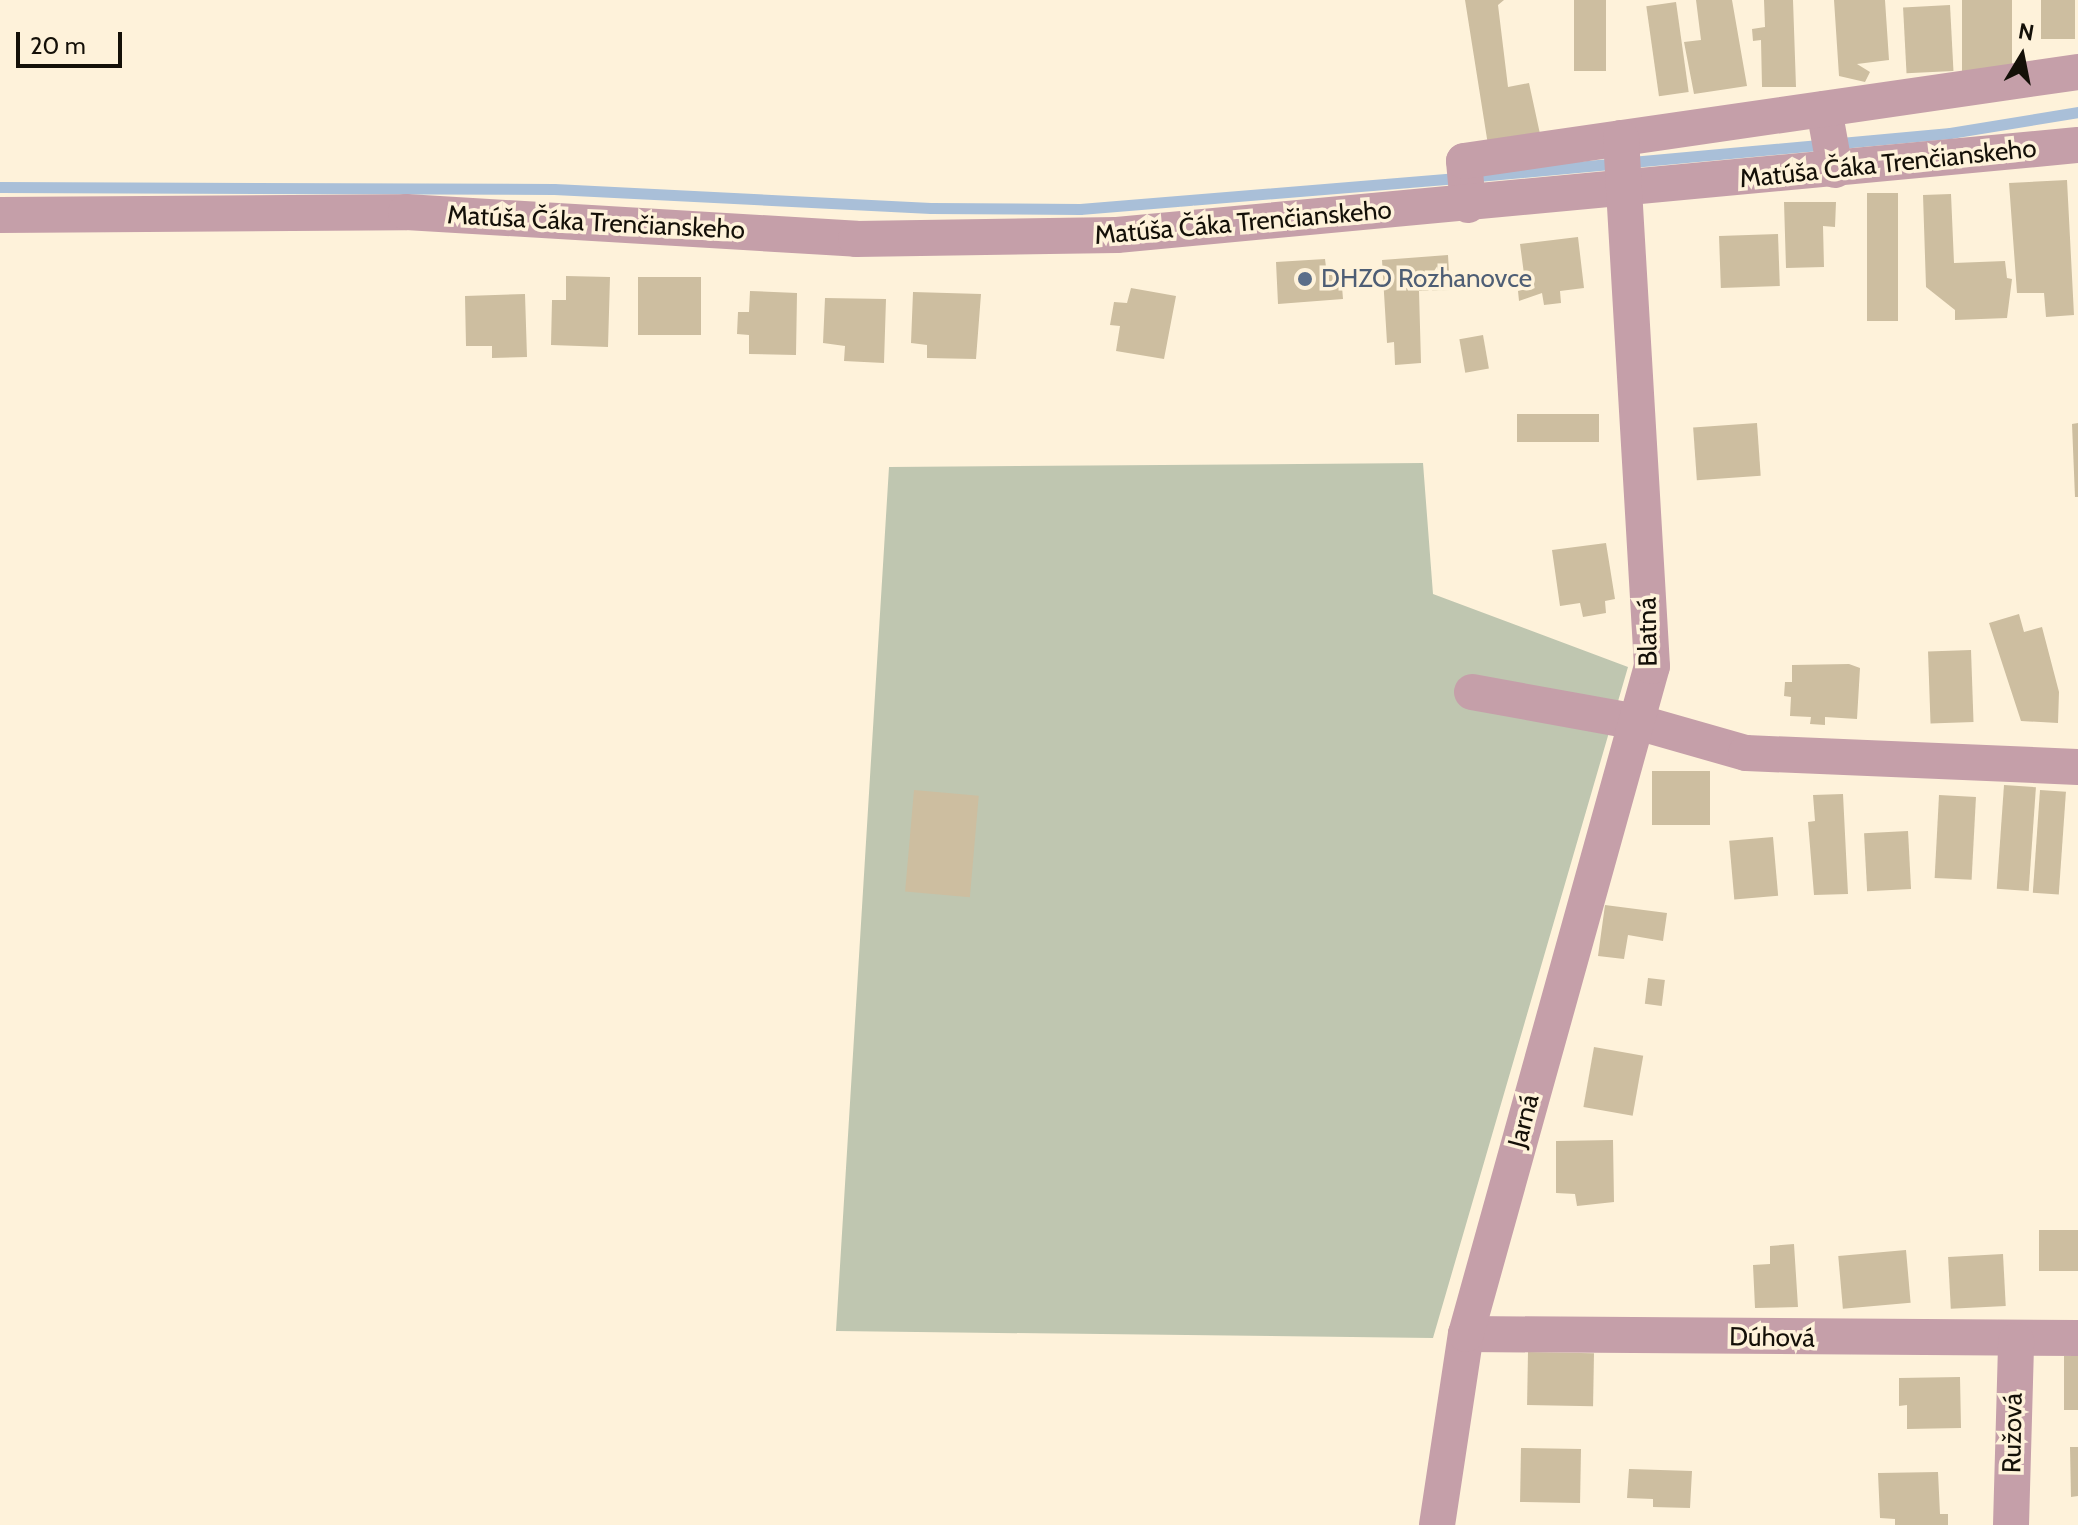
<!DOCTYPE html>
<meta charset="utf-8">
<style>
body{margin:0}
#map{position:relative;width:2078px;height:1525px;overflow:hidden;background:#fef2da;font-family:Cabin,sans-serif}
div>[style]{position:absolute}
.green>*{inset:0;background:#bfc6b0}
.stream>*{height:11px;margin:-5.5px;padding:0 5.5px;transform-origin:5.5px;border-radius:5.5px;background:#a9bfd8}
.building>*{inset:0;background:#cdbea0;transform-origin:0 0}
.minor>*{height:36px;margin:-18px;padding:0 18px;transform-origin:18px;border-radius:18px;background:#c59fa9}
.dots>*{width:22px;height:22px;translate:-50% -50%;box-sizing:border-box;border:4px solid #fef2da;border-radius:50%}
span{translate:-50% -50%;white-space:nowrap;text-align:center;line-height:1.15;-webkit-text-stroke:7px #fef2da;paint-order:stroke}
.street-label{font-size:26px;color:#141008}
.service-label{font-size:26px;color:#4e5e75}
.left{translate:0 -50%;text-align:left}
.north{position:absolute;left:1982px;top:16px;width:80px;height:80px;-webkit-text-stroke:6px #fef2da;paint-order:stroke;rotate:10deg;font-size:22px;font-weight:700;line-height:32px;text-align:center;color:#141008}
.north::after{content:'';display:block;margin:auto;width:28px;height:36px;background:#141008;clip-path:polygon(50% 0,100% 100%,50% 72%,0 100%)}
.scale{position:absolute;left:16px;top:32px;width:106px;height:36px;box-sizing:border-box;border:4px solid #141008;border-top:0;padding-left:10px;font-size:24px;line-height:28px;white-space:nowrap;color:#141008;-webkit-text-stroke:6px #fef2da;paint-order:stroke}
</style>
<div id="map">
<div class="green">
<div style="clip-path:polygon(1423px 463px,1433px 594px,1628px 667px,1433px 1338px,836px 1331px,889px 467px)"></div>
</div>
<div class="stream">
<div style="left:1478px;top:176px;width:474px;rotate:-5.2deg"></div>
<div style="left:1950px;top:133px;width:130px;rotate:-9.3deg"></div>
<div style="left:0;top:187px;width:554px;rotate:0.21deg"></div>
<div style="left:554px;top:189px;width:377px;rotate:2.9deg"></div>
<div style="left:931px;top:208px;width:149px;rotate:0.4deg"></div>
<div style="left:1080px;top:209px;width:382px;rotate:-4.7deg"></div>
</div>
<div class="building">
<div style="clip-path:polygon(1465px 0,1504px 0,1498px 5px,1508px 87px,1529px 83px,1540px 134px,1488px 145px)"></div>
<div style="left:1574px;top:0;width:32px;height:71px"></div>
<div style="clip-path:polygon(1696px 0,1732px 0,1747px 86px,1694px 94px,1684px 42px,1701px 40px)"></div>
<div style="clip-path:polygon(1764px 0,1793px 0,1796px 87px,1762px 87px,1761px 40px,1753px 41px,1752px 29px,1765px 27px)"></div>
<div style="clip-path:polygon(1834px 0,1885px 0,1889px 60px,1857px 64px,1870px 72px,1865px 82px,1839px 76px)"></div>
<div style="left:1962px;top:0;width:50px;height:74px"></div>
<div style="left:2041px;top:0;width:34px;height:39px"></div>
<div style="left:1676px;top:2px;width:91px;height:30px;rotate:82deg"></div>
<div style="left:1950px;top:5px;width:66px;height:47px;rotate:87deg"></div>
<div style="clip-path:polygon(2067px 180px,2074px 315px,2046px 317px,2044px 293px,2017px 293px,2009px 183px)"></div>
<div style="left:1867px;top:193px;width:31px;height:128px"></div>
<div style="clip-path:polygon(1951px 194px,1954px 263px,2005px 261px,2007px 278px,2012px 279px,2007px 318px,1955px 320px,1955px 310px,1926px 287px,1923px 195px)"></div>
<div style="clip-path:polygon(1784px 202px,1836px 202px,1835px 227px,1823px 226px,1824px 267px,1786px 268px)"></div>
<div style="left:1778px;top:234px;width:52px;height:59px;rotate:88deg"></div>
<div style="clip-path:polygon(1578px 237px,1584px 288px,1560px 291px,1561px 303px,1544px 305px,1542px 293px,1519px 301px,1518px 291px,1526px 289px,1520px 244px)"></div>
<div style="clip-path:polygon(1448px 255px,1450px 290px,1419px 291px,1421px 363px,1395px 365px,1394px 342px,1387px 343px,1382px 260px)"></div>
<div style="clip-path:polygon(1325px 259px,1327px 275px,1341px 274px,1343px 299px,1278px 304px,1276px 262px)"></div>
<div style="clip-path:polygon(566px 276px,610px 277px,608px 347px,551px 345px,552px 300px,566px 300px)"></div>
<div style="left:638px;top:277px;width:63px;height:58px"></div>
<div style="clip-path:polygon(1131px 288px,1176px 296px,1164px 359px,1116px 351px,1120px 326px,1110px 325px,1114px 302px,1127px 303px)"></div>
<div style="clip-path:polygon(750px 291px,797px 293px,796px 355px,749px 354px,749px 335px,737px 334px,738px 312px,749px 312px)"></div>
<div style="clip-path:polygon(913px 292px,981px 294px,976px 359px,927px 358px,927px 345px,911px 343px)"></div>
<div style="clip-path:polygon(525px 294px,527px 357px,492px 358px,492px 346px,466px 346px,465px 296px)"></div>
<div style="clip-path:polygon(825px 298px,886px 299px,884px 363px,844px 361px,845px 346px,823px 343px)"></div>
<div style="left:1483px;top:335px;width:34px;height:24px;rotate:80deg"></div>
<div style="left:1517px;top:414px;width:82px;height:28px"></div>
<div style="left:1757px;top:423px;width:53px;height:64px;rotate:86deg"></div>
<div style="clip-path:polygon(2078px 423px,2078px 497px,2075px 497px,2072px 424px)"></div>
<div style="clip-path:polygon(1606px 543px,1615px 599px,1605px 601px,1606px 613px,1583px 617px,1580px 603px,1560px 606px,1552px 550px)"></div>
<div style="clip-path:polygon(2019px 614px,2024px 632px,2042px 627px,2059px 692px,2058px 723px,2021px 721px,1989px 623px)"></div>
<div style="left:1971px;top:650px;width:72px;height:43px;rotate:88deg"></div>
<div style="clip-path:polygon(1849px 664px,1860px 668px,1857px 719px,1825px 717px,1825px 725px,1810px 724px,1811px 717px,1790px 716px,1791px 697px,1784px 696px,1785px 682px,1792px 682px,1792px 665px)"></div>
<div style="left:1710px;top:771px;width:54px;height:58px;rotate:90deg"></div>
<div style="left:2004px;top:785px;width:32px;height:104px;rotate:4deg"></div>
<div style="left:914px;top:790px;width:65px;height:102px;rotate:5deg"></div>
<div style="left:2040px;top:790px;width:26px;height:103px;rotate:4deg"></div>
<div style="clip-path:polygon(1843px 794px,1848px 894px,1814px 895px,1808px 822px,1815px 821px,1813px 795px)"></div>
<div style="left:1939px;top:795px;width:37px;height:83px;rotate:3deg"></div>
<div style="left:1908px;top:831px;width:58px;height:44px;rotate:87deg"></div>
<div style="left:1773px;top:837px;width:59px;height:44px;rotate:85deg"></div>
<div style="clip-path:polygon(1605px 905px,1667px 913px,1663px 941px,1628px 935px,1624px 959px,1598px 956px)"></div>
<div style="left:1648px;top:978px;width:17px;height:26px;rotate:7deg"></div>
<div style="left:1594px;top:1047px;width:50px;height:61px;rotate:10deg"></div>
<div style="clip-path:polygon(1613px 1140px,1614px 1202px,1577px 1206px,1575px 1194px,1556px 1193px,1556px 1141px)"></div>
<div style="left:2078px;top:1230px;width:41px;height:39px;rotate:90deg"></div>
<div style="clip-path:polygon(1794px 1244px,1798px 1307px,1755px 1308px,1753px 1265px,1770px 1264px,1770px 1246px)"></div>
<div style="left:1906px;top:1250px;width:53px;height:68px;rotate:85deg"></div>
<div style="left:2003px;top:1254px;width:52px;height:55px;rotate:87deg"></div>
<div style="left:1528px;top:1352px;width:66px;height:53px;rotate:1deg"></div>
<div style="left:2064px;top:1356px;width:14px;height:54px"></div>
<div style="clip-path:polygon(1960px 1377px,1961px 1428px,1907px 1429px,1907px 1405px,1899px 1406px,1899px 1378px)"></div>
<div style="clip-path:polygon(2070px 1447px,2078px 1447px,2078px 1496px,2071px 1497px)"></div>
<div style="left:1521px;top:1448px;width:60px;height:54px;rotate:1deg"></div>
<div style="clip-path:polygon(1629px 1469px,1692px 1471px,1690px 1508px,1653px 1507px,1653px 1499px,1627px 1498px)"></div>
<div style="clip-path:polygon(1938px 1472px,1940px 1514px,1948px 1514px,1948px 1525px,1895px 1525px,1895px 1519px,1880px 1518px,1878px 1473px)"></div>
</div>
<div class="minor">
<div style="left:1824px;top:109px;width:62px;rotate:79.8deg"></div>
<div style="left:1468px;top:205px;width:44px;rotate:-95.2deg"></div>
<div style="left:1464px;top:161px;width:620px;rotate:-8.25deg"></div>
<div style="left:0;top:215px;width:406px;rotate:-0.4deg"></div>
<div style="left:406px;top:212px;width:451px;rotate:3.4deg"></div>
<div style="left:856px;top:239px;width:261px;rotate:-0.9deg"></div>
<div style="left:1117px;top:235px;width:965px;rotate:-5.35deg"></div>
<div style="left:1472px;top:692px;width:168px;rotate:10.3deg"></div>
<div style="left:1637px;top:722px;width:113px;rotate:15.9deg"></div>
<div style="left:1746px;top:753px;width:332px;rotate:2.4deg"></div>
<div style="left:1466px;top:1334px;width:612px;rotate:0.37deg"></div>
<div style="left:1437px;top:1525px;width:193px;rotate:-81.4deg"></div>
<div style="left:1466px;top:1334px;width:693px;rotate:-74.44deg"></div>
<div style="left:1652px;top:666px;width:529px;rotate:-93.36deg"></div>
<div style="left:2011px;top:1525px;width:184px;rotate:-88.4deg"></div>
</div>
<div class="dots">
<div style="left:1305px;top:279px;background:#5c6f8a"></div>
</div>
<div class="street-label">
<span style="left:1888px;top:164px;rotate:-6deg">Matúša Čáka Trenčianskeho</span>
<span style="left:596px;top:223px;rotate:3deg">Matúša Čáka Trenčianskeho</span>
<span style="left:1243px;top:223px;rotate:-5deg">Matúša Čáka Trenčianskeho</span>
<span style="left:1648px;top:632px;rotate:-91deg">Blatná</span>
<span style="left:1524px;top:1121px;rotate:-75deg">Jarná</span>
<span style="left:1772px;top:1338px;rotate:1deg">Dúhová</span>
<span style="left:2013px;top:1433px;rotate:-89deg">Ružová</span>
</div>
<div class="service-label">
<span class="left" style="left:1321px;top:279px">DHZO Rozhanovce</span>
</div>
<div class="north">N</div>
<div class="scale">20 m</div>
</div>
